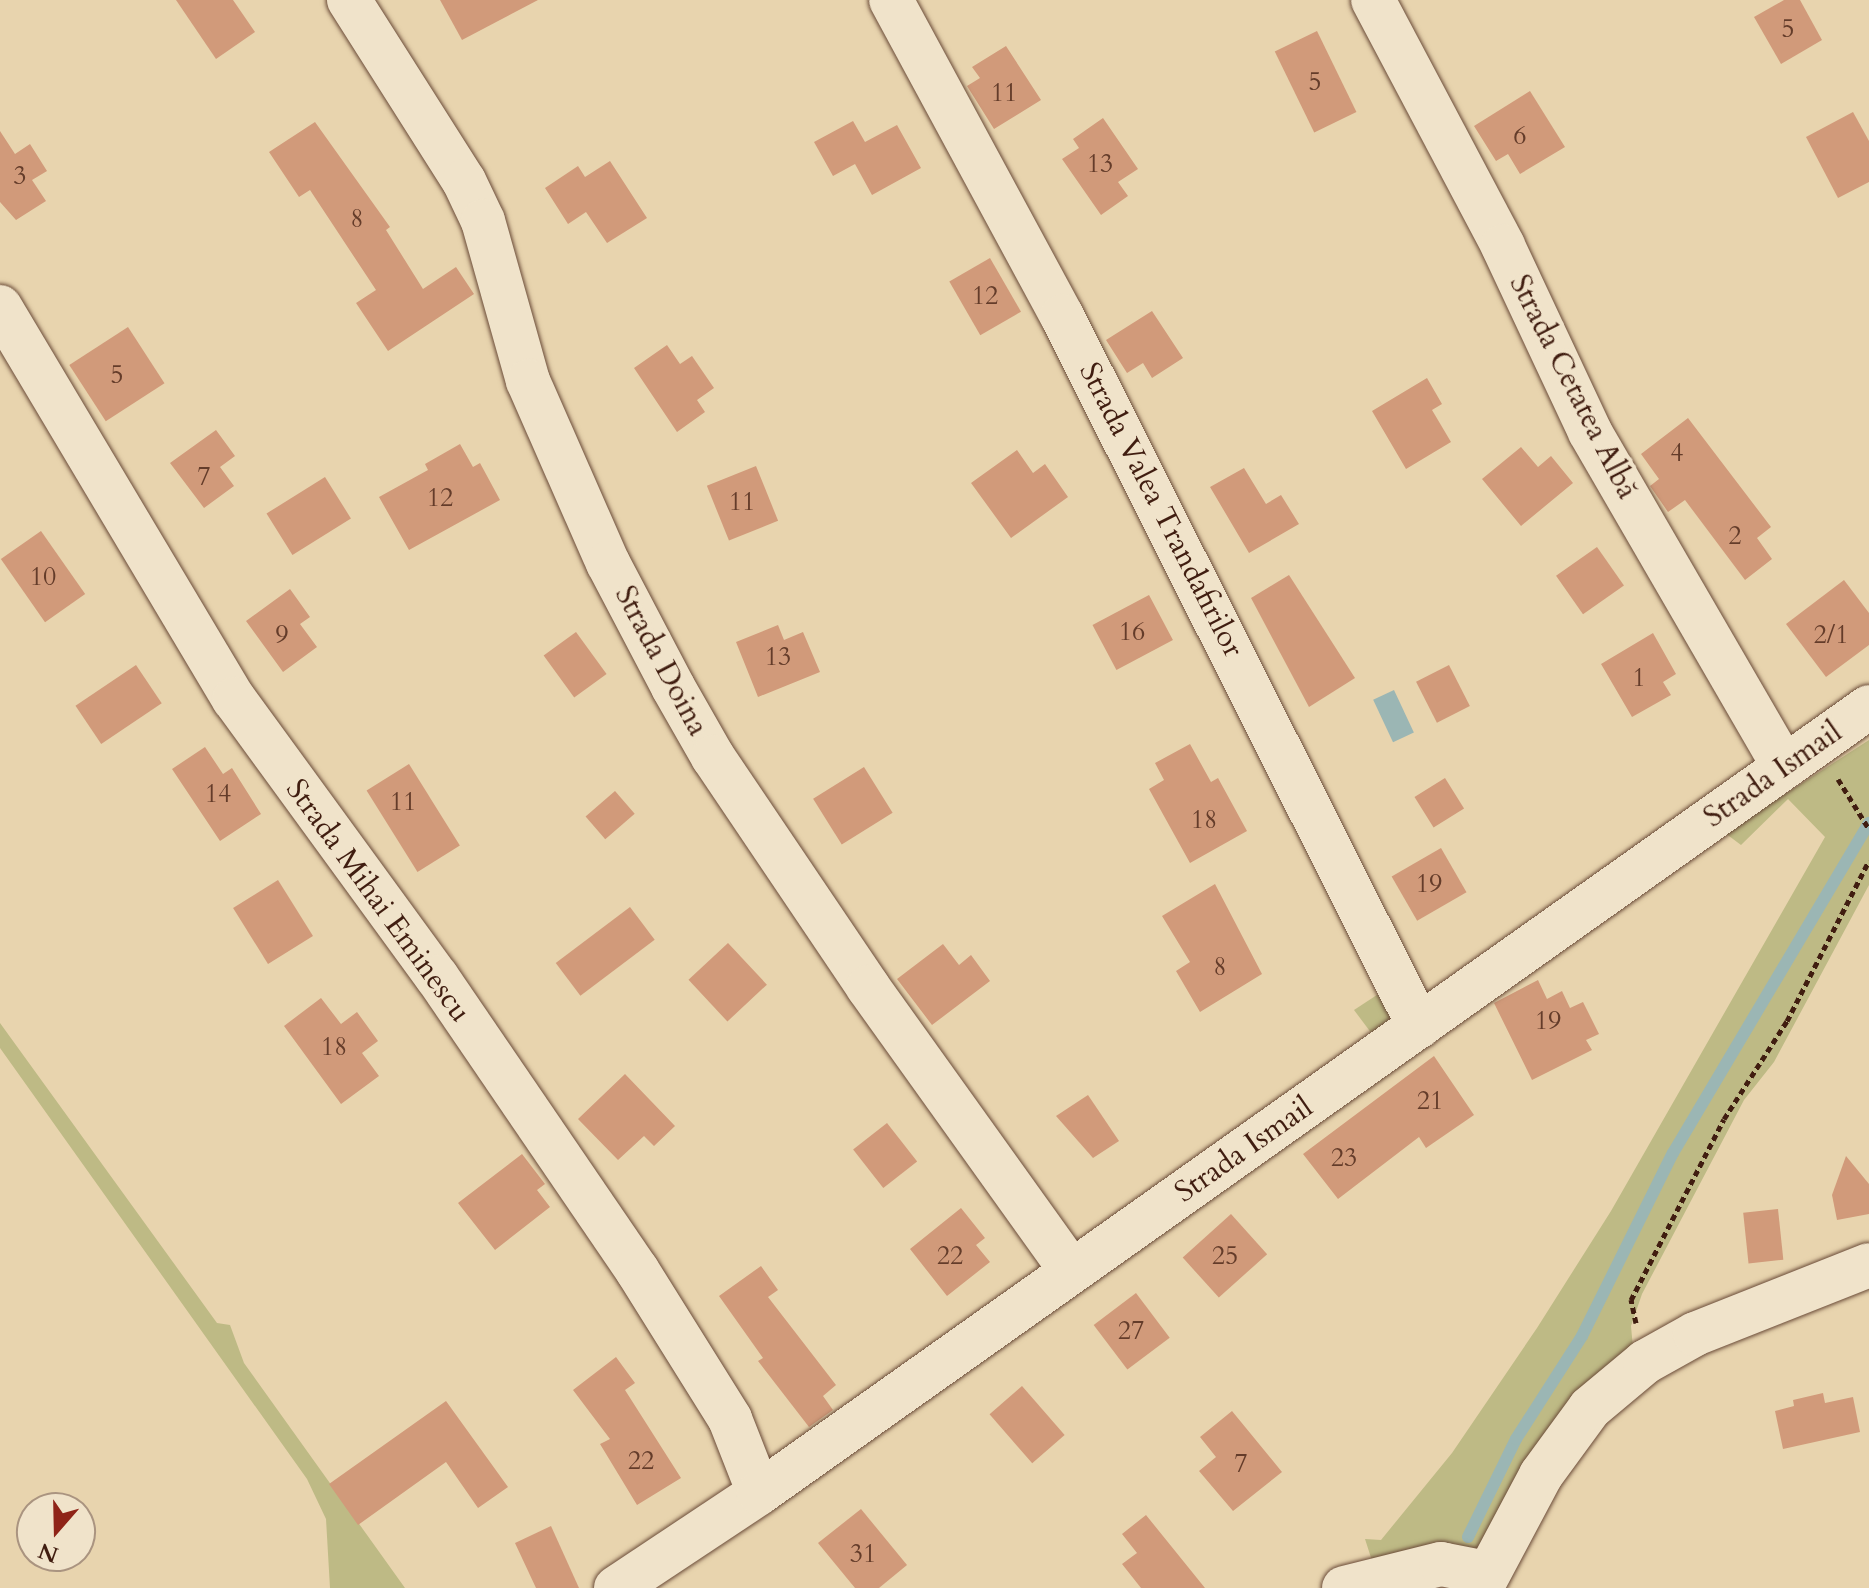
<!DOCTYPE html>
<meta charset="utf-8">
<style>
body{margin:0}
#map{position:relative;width:1869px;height:1588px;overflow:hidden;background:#e8d4ae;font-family:Cardo,serif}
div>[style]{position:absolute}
.green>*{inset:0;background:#beba85}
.water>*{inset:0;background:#9bb6b4;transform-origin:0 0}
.stream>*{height:12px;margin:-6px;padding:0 6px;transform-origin:6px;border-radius:6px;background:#9bb6b4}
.building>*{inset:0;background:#d19a7a;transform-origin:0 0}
.path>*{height:5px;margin-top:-2.5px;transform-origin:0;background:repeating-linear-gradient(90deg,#401d10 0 6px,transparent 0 10px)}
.roads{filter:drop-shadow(0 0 2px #6a4b38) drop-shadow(0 0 2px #6a4b38)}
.street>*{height:44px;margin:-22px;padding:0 22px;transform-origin:22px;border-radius:22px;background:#f0e3ca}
span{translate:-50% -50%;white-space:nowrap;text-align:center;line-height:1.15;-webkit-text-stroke:8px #f0e3ca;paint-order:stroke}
.number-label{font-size:26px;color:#643c2a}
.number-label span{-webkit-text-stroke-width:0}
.street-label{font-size:30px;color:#401d10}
.north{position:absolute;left:16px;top:1492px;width:80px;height:80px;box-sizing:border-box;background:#f0e3ca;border:2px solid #aa9480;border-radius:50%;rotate:200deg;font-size:22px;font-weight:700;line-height:32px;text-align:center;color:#401d10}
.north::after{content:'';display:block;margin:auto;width:28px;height:36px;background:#8f2418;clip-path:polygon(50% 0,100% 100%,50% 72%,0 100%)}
</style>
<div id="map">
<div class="green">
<div style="clip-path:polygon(1869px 740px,1869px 885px,1774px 1062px,1744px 1100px,1642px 1294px,1631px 1326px,1633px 1348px,1489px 1554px,1373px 1564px,1365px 1539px,1381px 1540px,1452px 1453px,1537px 1328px,1611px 1211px,1825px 837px,1788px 799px,1741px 845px,1725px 833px)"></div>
<div style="clip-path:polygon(1386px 989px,1393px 1011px,1387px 1025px,1372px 1034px,1354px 1010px)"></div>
<div style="clip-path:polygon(0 1023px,217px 1323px,230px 1325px,244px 1363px,405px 1588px,330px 1588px,326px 1519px,307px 1479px,0 1048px)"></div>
</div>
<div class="water">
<div style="left:1394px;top:690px;width:47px;height:23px;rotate:65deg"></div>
</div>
<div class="stream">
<div style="left:1468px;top:1537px;width:109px;rotate:-63.9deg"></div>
<div style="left:1516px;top:1439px;width:122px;rotate:-57.3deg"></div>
<div style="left:1582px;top:1336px;width:204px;rotate:-63.6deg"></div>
<div style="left:1673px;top:1153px;width:384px;rotate:-59.3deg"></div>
</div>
<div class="building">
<div style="clip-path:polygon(176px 0,233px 0,255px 32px,216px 59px)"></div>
<div style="clip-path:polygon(440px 0,538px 0,462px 40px)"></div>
<div style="clip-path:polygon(1784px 0,1800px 0,1822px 40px,1781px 64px,1754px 17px)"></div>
<div style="left:1317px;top:31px;width:90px;height:47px;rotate:64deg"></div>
<div style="clip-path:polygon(1006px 46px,1041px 100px,994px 129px,967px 86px,980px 78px,972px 67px)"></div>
<div style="clip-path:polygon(1530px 91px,1565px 147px,1520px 174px,1508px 154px,1496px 161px,1474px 126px)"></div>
<div style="clip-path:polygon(1853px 112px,1869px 141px,1869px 182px,1838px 198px,1806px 137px)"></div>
<div style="clip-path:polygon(1103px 118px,1138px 169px,1118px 182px,1128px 196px,1101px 215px,1062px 159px,1079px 148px,1073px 139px)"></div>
<div style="clip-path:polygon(853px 121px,865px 142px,897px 125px,921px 168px,872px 195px,855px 164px,833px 176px,814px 142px)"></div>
<div style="clip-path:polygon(315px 122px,390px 227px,386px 230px,423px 289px,456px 267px,474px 294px,388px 351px,356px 303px,376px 290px,310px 190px,299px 197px,269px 152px)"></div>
<div style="clip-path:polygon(0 131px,15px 154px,30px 144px,47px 171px,32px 180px,46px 201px,16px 220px,0 202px)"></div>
<div style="clip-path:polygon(610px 161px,647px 218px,607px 243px,586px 212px,568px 224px,545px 188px,578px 166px,585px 177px)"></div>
<div style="left:990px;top:258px;width:62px;height:47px;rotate:60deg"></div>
<div style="clip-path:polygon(1152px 311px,1183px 358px,1152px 378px,1143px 363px,1127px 373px,1106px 340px)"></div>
<div style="left:128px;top:327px;width:67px;height:70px;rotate:57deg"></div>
<div style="clip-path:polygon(667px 345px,680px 364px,692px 356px,714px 388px,697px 400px,705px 412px,677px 432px,634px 368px)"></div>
<div style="clip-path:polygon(1427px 378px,1442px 404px,1432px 410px,1451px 442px,1406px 469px,1372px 411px)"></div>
<div style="clip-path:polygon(1688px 418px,1771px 527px,1757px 538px,1772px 559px,1745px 580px,1685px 500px,1668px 512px,1650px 486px,1659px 479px,1641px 454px)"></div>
<div style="clip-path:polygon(216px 430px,235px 456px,220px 467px,234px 486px,204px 508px,170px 463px)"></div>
<div style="clip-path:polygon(460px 444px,473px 467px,480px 463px,500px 500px,409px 550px,379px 497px,428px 470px,425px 464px)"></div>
<div style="clip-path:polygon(1521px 447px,1538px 467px,1551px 456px,1573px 483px,1521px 526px,1482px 479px)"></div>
<div style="clip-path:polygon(1017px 450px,1033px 473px,1045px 464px,1068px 497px,1011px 538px,971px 483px)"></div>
<div style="left:756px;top:466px;width:59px;height:53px;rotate:68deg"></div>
<div style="clip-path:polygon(1244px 468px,1266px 504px,1281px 495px,1299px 524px,1249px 553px,1210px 487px)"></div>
<div style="left:325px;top:477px;width:49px;height:69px;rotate:58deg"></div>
<div style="left:41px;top:531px;width:77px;height:49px;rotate:55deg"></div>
<div style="left:1597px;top:547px;width:47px;height:50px;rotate:55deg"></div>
<div style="clip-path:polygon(1289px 575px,1355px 678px,1309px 707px,1251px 598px)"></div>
<div style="clip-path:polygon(1844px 580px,1869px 613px,1869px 645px,1826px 677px,1786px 624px)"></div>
<div style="clip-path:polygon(290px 589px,310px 617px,300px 624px,317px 647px,283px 672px,246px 621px)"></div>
<div style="left:1149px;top:595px;width:51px;height:64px;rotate:62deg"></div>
<div style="clip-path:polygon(778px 625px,784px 640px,803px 632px,820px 672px,758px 697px,736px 642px)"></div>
<div style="left:576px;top:632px;width:52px;height:40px;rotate:54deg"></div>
<div style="clip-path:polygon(1653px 633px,1676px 674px,1663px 682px,1671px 695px,1632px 717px,1601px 664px)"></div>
<div style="left:136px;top:665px;width:46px;height:73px;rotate:56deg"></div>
<div style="left:1449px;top:665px;width:46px;height:37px;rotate:63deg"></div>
<div style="clip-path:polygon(1190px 744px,1211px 782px,1218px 778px,1247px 831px,1190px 863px,1149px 789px,1164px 780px,1155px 763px)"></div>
<div style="clip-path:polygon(205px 747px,223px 774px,232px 768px,261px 814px,220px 841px,172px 769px)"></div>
<div style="left:409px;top:764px;width:96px;height:50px;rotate:58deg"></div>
<div style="left:864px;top:767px;width:54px;height:60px;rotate:58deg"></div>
<div style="left:1445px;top:778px;width:36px;height:36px;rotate:58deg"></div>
<div style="left:615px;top:791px;width:30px;height:39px;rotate:49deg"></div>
<div style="left:1441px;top:848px;width:51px;height:57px;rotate:60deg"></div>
<div style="left:278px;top:880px;width:66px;height:53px;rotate:58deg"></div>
<div style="clip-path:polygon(1215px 884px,1262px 974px,1200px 1012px,1176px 971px,1190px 962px,1162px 916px)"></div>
<div style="left:630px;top:907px;width:41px;height:93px;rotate:53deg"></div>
<div style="left:728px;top:943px;width:57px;height:54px;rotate:47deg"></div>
<div style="clip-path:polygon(943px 944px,959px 965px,971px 955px,990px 981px,932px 1025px,897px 979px)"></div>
<div style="clip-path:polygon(1538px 980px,1547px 999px,1562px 991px,1570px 1008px,1583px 1002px,1599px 1034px,1586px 1040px,1592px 1050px,1532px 1080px,1494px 1003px)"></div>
<div style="clip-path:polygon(321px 998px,341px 1024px,357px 1012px,378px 1041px,362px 1053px,379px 1076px,341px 1104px,284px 1026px)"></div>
<div style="clip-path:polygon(1434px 1056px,1474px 1115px,1426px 1148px,1419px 1137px,1338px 1199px,1303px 1154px)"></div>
<div style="clip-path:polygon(625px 1074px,675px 1126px,654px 1146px,644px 1136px,618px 1160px,578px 1119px)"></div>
<div style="clip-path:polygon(1088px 1095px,1119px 1141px,1093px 1158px,1056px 1116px)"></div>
<div style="left:887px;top:1123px;width:49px;height:43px;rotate:52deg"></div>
<div style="clip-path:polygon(522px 1154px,545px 1184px,537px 1190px,550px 1207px,495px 1250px,458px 1203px)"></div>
<div style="clip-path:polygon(1846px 1156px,1869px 1184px,1869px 1214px,1837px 1220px,1832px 1195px)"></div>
<div style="clip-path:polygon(961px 1208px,985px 1238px,976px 1245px,990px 1262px,947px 1296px,910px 1249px)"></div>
<div style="left:1778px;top:1209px;width:51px;height:35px;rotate:84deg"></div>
<div style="left:1231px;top:1214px;width:54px;height:65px;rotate:48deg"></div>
<div style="clip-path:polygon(761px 1266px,778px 1290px,768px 1297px,836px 1385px,823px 1396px,833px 1410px,809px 1427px,758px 1361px,763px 1358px,719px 1296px)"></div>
<div style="left:1136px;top:1293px;width:56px;height:53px;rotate:53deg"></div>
<div style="clip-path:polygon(616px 1357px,635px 1383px,625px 1390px,681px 1478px,637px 1505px,600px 1444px,610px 1439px,573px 1390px)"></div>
<div style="left:1022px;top:1386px;width:65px;height:43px;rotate:49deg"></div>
<div style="clip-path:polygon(1823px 1393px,1825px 1403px,1853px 1397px,1860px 1432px,1783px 1449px,1775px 1411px,1794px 1406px,1793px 1400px)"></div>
<div style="clip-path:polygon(446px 1401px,508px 1487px,478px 1508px,446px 1462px,358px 1525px,329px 1484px)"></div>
<div style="clip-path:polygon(1232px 1411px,1282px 1472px,1233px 1511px,1199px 1471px,1216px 1457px,1200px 1437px)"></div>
<div style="clip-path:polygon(861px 1509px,907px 1565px,879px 1588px,855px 1588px,818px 1543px)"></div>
<div style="clip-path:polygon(1146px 1515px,1205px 1588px,1141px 1588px,1122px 1564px,1137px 1553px,1122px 1534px)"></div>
<div style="clip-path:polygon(551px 1526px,579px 1588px,536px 1588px,515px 1543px)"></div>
</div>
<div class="path">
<div style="left:1838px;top:779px;width:59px;rotate:58.2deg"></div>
<div style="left:1636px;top:1323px;width:24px;rotate:-102deg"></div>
<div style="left:1631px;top:1300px;width:203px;rotate:-62.8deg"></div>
<div style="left:1724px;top:1119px;width:117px;rotate:-57.3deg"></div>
<div style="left:1787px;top:1021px;width:180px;rotate:-62.9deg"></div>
</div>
<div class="roads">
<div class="street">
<div style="left:349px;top:0;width:214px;rotate:57.6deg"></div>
<div style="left:464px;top:181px;width:44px;rotate:64.6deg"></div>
<div style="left:483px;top:221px;width:166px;rotate:74.3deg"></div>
<div style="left:528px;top:381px;width:199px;rotate:66.3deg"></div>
<div style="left:608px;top:563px;width:140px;rotate:62.3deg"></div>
<div style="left:673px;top:687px;width:81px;rotate:60.3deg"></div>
<div style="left:713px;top:757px;width:277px;rotate:56deg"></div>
<div style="left:868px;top:987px;width:349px;rotate:54.4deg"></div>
<div style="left:891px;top:0;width:359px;rotate:61.6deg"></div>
<div style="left:1062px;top:316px;width:795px;rotate:63.31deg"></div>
<div style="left:1373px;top:0;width:278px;rotate:62.1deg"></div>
<div style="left:1503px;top:246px;width:205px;rotate:64.9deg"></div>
<div style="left:1590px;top:432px;width:387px;rotate:59.9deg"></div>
<div style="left:0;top:307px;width:457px;rotate:59.2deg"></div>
<div style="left:234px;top:699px;width:344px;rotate:53.9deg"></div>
<div style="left:437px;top:977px;width:355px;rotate:55.7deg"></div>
<div style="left:637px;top:1270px;width:176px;rotate:58deg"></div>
<div style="left:730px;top:1419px;width:79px;rotate:68.6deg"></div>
<div style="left:616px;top:1588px;width:172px;rotate:-33.6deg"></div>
<div style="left:759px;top:1493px;width:1360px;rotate:-35.3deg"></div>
<div style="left:1344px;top:1588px;width:100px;rotate:-13.9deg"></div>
<div style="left:1441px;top:1564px;width:47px;rotate:11.1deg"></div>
<div style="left:1481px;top:1588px;width:128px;rotate:-62deg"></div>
<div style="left:1541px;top:1475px;width:83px;rotate:-53.8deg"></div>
<div style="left:1590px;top:1408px;width:72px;rotate:-39.9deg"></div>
<div style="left:1645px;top:1362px;width:57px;rotate:-29.2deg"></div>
<div style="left:1695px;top:1334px;width:187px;rotate:-21.6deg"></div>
</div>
</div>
<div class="number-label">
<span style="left:1788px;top:29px">5</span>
<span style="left:1315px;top:82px">5</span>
<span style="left:1004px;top:93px">11</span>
<span style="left:1520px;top:136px">6</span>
<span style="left:1100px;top:164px">13</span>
<span style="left:20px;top:176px">3</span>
<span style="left:357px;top:219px">8</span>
<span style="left:985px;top:296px">12</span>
<span style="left:117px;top:375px">5</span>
<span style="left:1677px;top:453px">4</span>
<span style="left:204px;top:477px">7</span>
<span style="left:440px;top:498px">12</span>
<span style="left:742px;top:502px">11</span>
<span style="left:1735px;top:536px">2</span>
<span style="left:43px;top:577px">10</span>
<span style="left:1132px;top:632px">16</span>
<span style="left:282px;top:635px">9</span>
<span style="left:1831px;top:635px">2/1</span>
<span style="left:778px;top:657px">13</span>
<span style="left:1639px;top:678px">1</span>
<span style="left:218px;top:794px">14</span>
<span style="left:403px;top:802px">11</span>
<span style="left:1204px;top:820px">18</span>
<span style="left:1429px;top:884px">19</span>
<span style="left:1220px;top:967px">8</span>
<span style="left:1548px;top:1021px">19</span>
<span style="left:334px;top:1047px">18</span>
<span style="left:1430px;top:1101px">21</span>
<span style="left:1344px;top:1158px">23</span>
<span style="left:950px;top:1256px">22</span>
<span style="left:1225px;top:1256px">25</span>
<span style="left:1131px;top:1331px">27</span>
<span style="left:641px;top:1461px">22</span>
<span style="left:1241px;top:1464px">7</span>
<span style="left:863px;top:1554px">31</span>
</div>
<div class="street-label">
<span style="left:1573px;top:387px;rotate:63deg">Strada Cetatea Albă</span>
<span style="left:1161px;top:510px;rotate:63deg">Strada Valea Trandafirilor</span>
<span style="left:661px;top:661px;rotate:62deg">Strada Doina</span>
<span style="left:1773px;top:775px;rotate:-35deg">Strada Ismail</span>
<span style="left:378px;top:901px;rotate:54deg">Strada Mihai Eminescu</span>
<span style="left:1244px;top:1150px;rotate:-35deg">Strada Ismail</span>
</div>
<div class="north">N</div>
</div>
